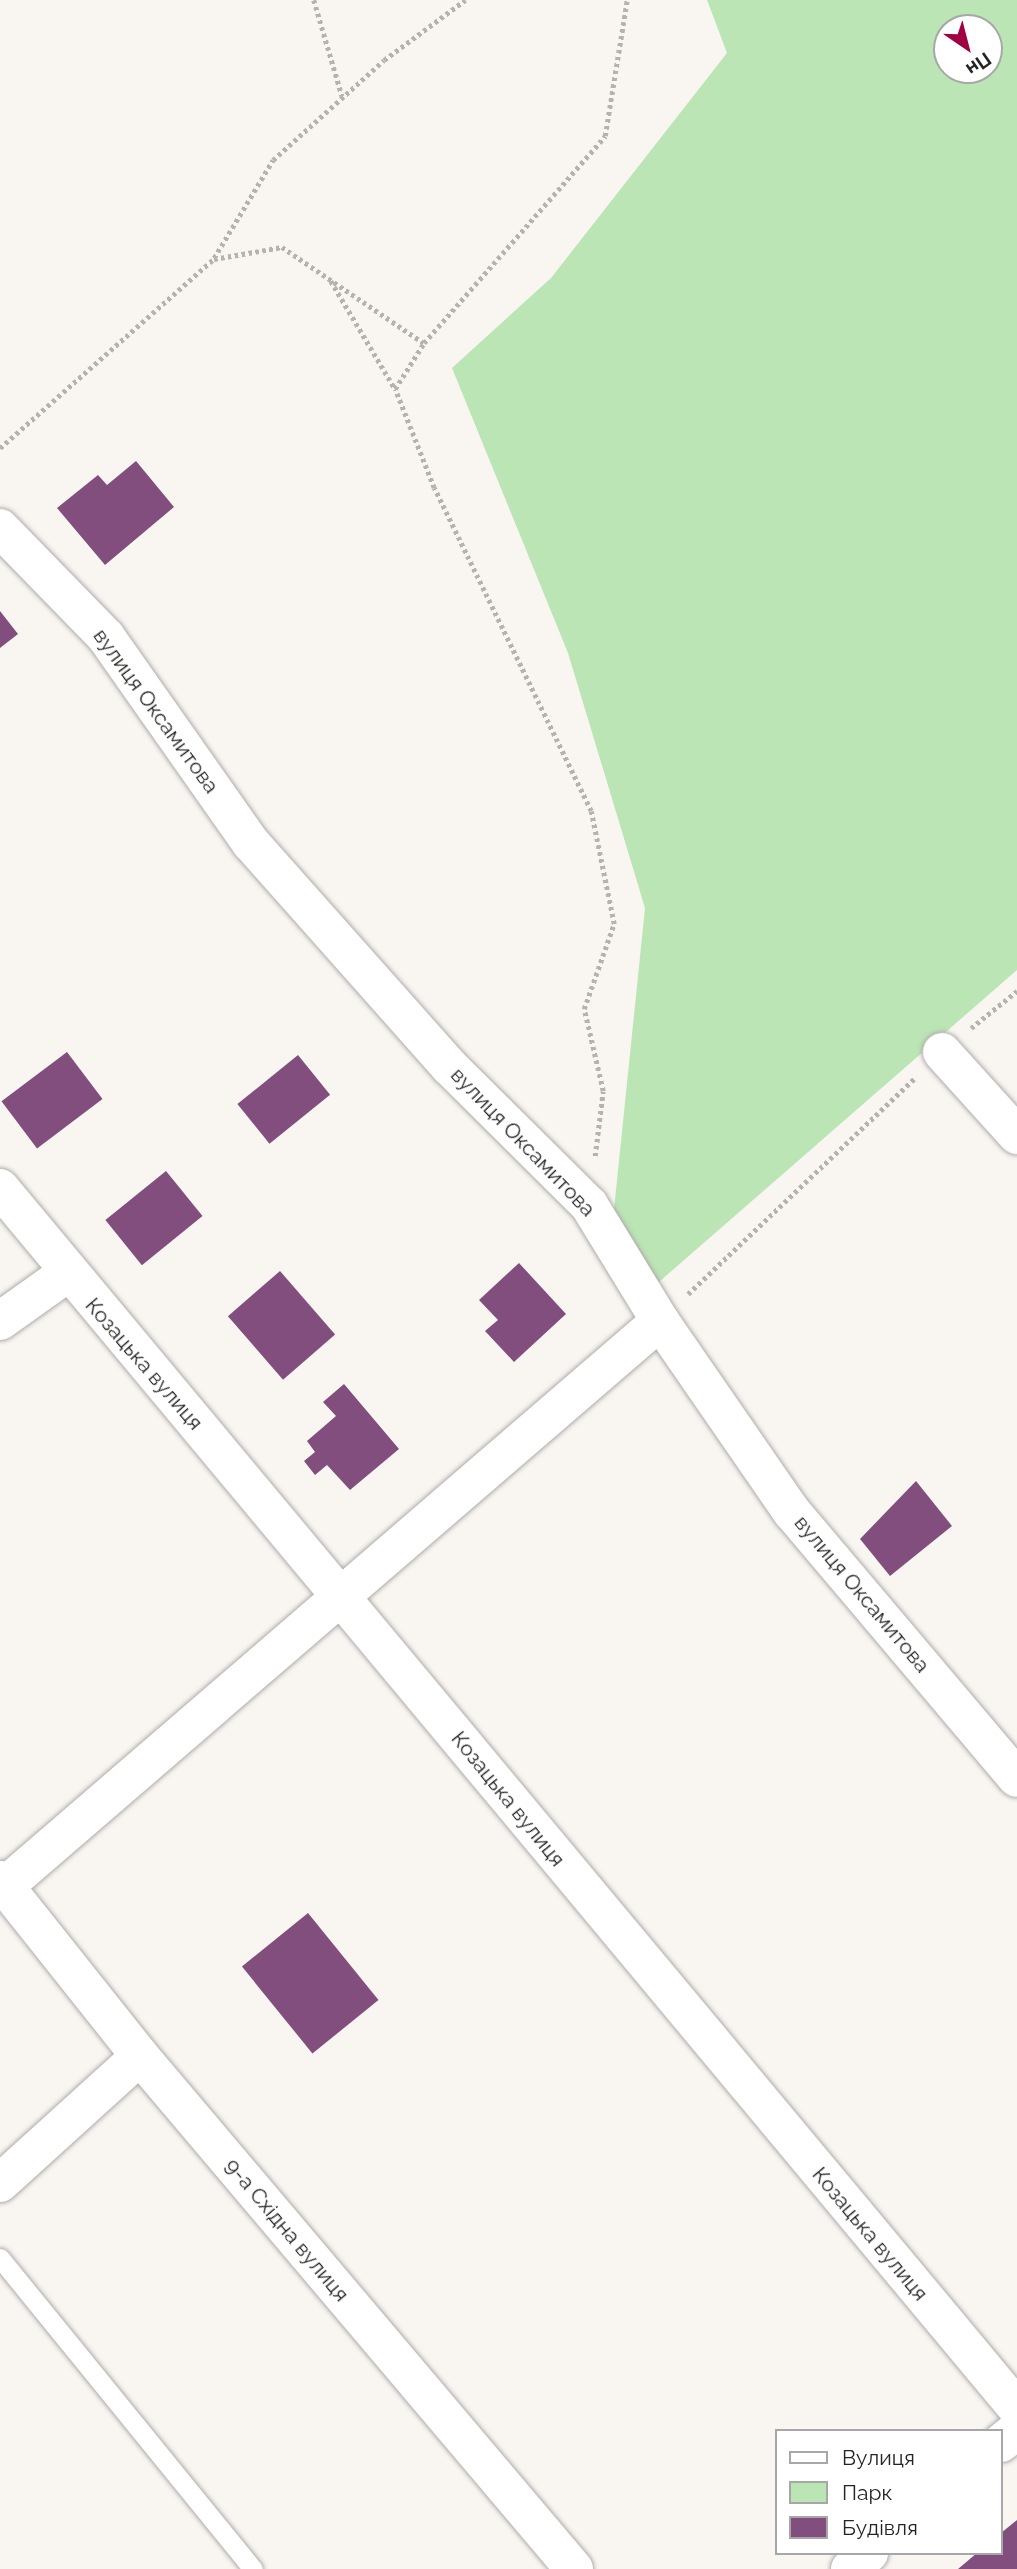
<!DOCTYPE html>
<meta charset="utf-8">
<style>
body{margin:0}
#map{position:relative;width:1017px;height:2569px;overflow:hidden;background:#f9f6f2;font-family:Raleway,sans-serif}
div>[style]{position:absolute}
.green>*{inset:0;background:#bbe5b5}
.building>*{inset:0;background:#814e7d;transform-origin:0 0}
.path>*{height:4.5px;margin-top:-2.25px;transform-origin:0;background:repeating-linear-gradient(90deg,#b5b2af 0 3.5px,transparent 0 7px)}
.roads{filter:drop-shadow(0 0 2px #afaca9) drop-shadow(0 0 2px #afaca9)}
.service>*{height:19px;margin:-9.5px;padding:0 9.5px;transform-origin:9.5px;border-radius:9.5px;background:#fff}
.minor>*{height:38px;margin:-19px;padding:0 19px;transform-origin:19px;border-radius:19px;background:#fff}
span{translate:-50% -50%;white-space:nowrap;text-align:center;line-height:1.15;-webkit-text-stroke:7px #fff;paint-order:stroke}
.street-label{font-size:21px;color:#252422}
.legend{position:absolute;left:775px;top:2429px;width:228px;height:126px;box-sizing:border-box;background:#fff;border:2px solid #a8a7a7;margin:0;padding:9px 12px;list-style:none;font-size:21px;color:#252422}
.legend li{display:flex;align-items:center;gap:14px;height:35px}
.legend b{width:35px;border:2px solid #a8a7a7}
.north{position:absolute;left:933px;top:14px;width:70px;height:70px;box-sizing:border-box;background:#fff;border:2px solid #a8a7a7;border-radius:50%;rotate:145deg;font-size:19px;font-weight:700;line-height:28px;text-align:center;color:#252422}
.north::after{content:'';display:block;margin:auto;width:24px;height:32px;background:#a00343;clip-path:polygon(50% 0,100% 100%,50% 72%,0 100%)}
</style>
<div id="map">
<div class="green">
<div style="clip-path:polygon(evenodd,707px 0,1017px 0,1017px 970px,652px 1288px,613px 1219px,645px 908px,568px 653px,452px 368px,551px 278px,727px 53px,707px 0,947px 28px,989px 28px,989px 70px,947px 70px,947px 28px)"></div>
</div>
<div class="building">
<div style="clip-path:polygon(136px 461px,174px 507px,105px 565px,57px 508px,98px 475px,107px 485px)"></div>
<div style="clip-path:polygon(0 611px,18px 634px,0 648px)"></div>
<div style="left:67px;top:1052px;width:59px;height:82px;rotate:53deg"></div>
<div style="left:298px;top:1055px;width:51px;height:78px;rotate:51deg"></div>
<div style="left:166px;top:1171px;width:58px;height:78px;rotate:51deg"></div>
<div style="clip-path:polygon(519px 1263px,566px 1314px,514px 1362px,485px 1331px,498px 1320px,479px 1300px)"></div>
<div style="left:280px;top:1271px;width:84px;height:69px;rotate:49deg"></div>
<div style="clip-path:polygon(344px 1384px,399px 1449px,350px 1490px,327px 1465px,315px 1475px,304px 1461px,315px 1452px,307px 1441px,336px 1416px,323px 1402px)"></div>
<div style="clip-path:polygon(916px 1481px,952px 1526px,890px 1576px,860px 1539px)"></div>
<div style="left:308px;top:1913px;width:112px;height:85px;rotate:51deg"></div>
<div style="clip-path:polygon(1017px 2520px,1017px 2569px,958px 2569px,977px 2553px,1001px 2553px,1001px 2533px)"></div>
</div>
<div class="path">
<div style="left:314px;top:0;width:100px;rotate:73.7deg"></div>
<div style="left:214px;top:258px;width:114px;rotate:-59deg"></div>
<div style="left:273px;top:160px;width:149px;rotate:-42deg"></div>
<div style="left:384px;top:60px;width:101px;rotate:-36.5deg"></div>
<div style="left:331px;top:281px;width:126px;rotate:59.3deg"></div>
<div style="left:0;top:448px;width:286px;rotate:-41.5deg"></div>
<div style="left:214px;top:259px;width:69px;rotate:-10deg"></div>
<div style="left:282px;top:247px;width:171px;rotate:34.1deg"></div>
<div style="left:971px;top:1028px;width:59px;rotate:-38.8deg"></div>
<div style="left:595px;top:1156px;width:65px;rotate:-83deg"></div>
<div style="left:603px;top:1091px;width:84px;rotate:-103deg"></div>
<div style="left:584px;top:1009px;width:90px;rotate:-70.6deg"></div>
<div style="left:614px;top:924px;width:115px;rotate:-101.5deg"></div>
<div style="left:591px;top:811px;width:359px;rotate:-115.9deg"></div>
<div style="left:434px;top:488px;width:106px;rotate:-111.5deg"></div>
<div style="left:395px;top:389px;width:54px;rotate:-57.8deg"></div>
<div style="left:424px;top:343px;width:275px;rotate:-48.8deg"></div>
<div style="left:605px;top:136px;width:138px;rotate:-80.8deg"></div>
<div style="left:688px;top:1294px;width:313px;rotate:-43.6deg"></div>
</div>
<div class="roads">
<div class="service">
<div style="left:0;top:2258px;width:401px;rotate:50.9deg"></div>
</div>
<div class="minor">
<div style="left:0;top:528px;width:152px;rotate:45.8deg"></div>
<div style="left:106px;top:637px;width:252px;rotate:54.9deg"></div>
<div style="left:251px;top:843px;width:300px;rotate:48.4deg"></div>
<div style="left:450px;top:1067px;width:196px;rotate:44.8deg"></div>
<div style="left:589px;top:1205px;width:136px;rotate:58.5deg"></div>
<div style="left:660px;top:1321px;width:232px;rotate:55.4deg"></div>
<div style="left:792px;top:1512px;width:348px;rotate:49.8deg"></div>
<div style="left:942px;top:1052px;width:112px;rotate:47.9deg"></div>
<div style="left:0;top:1188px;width:1588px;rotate:50.19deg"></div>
<div style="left:0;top:1321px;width:81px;rotate:-35.5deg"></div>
<div style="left:0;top:1880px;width:225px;rotate:51.5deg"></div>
<div style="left:140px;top:2056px;width:672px;rotate:49.77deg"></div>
<div style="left:5px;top:1886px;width:865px;rotate:-40.78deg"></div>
<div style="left:0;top:2183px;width:189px;rotate:-42.2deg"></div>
<div style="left:1001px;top:2443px;width:21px;rotate:-39deg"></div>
<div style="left:850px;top:2569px;width:25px;rotate:-40deg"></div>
</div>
</div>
<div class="street-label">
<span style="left:156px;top:711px;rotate:54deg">вулиця Оксамитова</span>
<span style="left:523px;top:1142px;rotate:46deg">вулиця Оксамитова</span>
<span style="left:144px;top:1364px;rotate:49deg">Козацька вулиця</span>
<span style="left:862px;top:1594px;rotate:50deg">вулиця Оксамитова</span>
<span style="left:508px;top:1799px;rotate:51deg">Козацька вулиця</span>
<span style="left:287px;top:2230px;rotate:50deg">9-а Східна вулиця</span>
<span style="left:870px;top:2234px;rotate:50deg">Козацька вулиця</span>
</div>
<ul class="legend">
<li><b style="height:9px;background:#fff"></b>Вулиця</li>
<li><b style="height:19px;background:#bbe5b5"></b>Парк</li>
<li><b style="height:19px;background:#814e7d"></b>Будівля</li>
</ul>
<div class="north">Пн</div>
</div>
